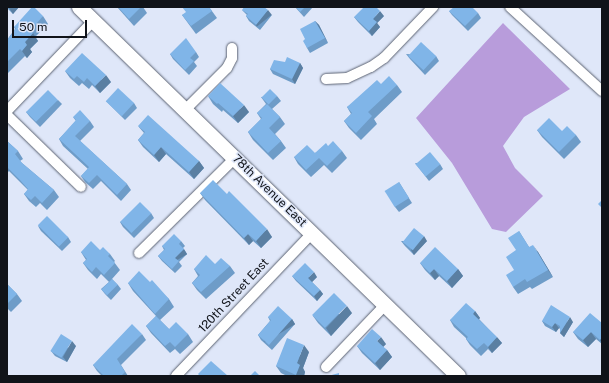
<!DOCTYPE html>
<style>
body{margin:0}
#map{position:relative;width:609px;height:383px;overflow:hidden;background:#dfe7f9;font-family:"Public Sans",sans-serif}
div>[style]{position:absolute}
.forest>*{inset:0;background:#b89cdb}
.roads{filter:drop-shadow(0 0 1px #5c6372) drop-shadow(0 0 1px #5c6372)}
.street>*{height:10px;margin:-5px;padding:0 5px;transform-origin:5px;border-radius:5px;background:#fff}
.secondary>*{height:15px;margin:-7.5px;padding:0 7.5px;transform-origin:7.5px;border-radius:7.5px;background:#fff}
.wall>*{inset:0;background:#6e9cc8}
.shaded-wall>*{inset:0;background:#5a7fa2;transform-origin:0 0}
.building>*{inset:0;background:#80b5e8;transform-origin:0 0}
span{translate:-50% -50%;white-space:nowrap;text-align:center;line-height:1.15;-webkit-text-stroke:3px #dfe7f9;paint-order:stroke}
.street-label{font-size:12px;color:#101319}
.frame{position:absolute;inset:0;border:8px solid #101319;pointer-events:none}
.scale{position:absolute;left:12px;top:20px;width:75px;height:18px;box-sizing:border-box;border:2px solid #101319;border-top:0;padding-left:5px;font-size:12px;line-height:14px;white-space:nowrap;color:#101319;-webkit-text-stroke:3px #dfe7f9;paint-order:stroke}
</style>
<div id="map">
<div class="forest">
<div style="clip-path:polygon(503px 23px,570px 89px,524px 117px,503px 146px,515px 168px,543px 196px,506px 232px,492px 229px,452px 163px,416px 118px)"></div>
</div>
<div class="roads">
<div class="street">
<div style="left:510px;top:7px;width:125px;rotate:42.4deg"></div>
<div style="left:326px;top:79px;width:21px;rotate:-3deg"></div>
<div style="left:347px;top:78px;width:26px;rotate:-25deg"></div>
<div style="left:371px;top:67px;width:16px;rotate:-35deg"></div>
<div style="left:384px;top:58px;width:71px;rotate:-46.1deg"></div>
<div style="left:185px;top:110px;width:59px;rotate:-45deg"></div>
<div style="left:227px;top:68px;width:11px;rotate:-63deg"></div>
<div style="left:232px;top:58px;width:10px;rotate:-90deg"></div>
<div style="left:7px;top:111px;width:124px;rotate:-46.3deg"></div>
<div style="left:7px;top:115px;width:103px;rotate:44.2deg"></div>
<div style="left:139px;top:253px;width:135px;rotate:-44.7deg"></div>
<div style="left:326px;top:367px;width:86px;rotate:-46.4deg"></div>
<div style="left:176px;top:376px;width:197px;rotate:-46.4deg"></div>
</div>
<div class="secondary">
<div style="left:79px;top:7px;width:529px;rotate:44.23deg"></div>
</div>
</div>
<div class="wall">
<div style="clip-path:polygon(7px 7px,19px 7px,13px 14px,7px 8px)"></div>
<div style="clip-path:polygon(117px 7px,143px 7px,147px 13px,134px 26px)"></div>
<div style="clip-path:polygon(209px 7px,217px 18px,196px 34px,182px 15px,199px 8px)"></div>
<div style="clip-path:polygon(295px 7px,313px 7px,304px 17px)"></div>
<div style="clip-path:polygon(242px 10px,272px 15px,260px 30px,249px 21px,246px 16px,247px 15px)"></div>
<div style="clip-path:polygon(449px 11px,478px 13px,481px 18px,468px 31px,452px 15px)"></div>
<div style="clip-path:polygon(43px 16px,48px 24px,35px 37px,38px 41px,30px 49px,32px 52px,27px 58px,25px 56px,7px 74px,7px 40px,15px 29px,14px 27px)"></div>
<div style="clip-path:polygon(384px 16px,377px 23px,380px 27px,372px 36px,358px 22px,354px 17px)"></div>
<div style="clip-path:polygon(315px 21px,319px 25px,328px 43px,310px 53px,307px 48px,305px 39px)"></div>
<div style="clip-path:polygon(196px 52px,199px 57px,194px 62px,197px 66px,189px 75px,173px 59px,170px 54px)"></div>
<div style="clip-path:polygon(406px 54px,436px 56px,439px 61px,425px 75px,410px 59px)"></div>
<div style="clip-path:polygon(285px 62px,300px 63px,303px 68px,295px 84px,273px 74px,270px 69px)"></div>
<div style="clip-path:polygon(65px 71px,111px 82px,100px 93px,92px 85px,89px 89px,82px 83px,79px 86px,70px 78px)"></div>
<div style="clip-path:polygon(381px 84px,397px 85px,402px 92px,374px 119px,377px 124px,361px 140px,349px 128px,344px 121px,351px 114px,347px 107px)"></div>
<div style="clip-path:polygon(208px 96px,249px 112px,238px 123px,223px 110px,222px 112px,213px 104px)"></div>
<div style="clip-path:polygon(277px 96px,281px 101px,272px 109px,280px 117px,285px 124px,275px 134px,281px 141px,286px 148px,273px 160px,253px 140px,248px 132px,261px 119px,257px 113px,266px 104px,261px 97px)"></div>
<div style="clip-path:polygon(58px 100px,62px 104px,40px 127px,30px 117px,26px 112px)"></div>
<div style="clip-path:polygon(106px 101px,134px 103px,137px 108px,125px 120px)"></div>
<div style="clip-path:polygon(73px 117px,90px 121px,94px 127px,80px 141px,127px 184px,131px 190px,121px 201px,101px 181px,93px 189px,85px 182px,81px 176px,88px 169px,63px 146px,59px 139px,76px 121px)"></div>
<div style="clip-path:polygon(138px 126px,199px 161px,204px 168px,194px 179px,166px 154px,159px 162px,143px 147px,138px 140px,144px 133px)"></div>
<div style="clip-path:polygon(537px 130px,562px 131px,576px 135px,581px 142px,564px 159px,542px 137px)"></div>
<div style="clip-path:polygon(7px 141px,18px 151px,23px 159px,20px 161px,22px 163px,54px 190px,59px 197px,47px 210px,40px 203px,36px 207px,29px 201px,24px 194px,28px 190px,9px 171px,7px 173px)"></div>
<div style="clip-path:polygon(328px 146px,342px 151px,347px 158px,332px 173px,324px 165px,311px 177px,298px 164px,294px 157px,315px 153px)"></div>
<div style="clip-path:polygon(415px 163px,440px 164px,443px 169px,429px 181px)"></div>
<div style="clip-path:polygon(399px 182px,412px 203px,399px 212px,395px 207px)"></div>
<div style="clip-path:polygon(200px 193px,227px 194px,272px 237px,261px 248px,253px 241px,249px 245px,205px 200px)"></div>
<div style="clip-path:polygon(151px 213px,154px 218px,134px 238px,123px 227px,120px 222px)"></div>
<div style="clip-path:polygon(38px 226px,68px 237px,71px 242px,62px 251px,41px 231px)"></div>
<div style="clip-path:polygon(519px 231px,529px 247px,538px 252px,553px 277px,532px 289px,530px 287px,518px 294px,513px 287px,514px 270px,516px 250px)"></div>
<div style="clip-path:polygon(181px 241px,185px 246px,183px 248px,187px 254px,179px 262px,182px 266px,175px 273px,162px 261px,158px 256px,164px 250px,162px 246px)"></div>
<div style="clip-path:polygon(401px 241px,427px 241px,414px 255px,405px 246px)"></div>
<div style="clip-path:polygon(100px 250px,110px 254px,115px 261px,114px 262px,120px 270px,112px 279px,118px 285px,121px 289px,111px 300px,105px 294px,101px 289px,109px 282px,101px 274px,97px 279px,88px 270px,83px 263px,86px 260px,81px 252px)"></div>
<div style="clip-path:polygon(420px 263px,458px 269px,463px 276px,452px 288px,439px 276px,435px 280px,425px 270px)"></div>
<div style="clip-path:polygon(215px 264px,230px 266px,235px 273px,206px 299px,197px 290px,192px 283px,198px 276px,194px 269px)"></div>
<div style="clip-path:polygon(292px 276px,317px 277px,312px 282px,320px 290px,323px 294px,317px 301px,296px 281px)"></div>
<div style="clip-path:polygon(150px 282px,169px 299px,174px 307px,160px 320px,169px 329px,188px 334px,193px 342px,180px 354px,175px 349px,170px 353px,151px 333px,146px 326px,156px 316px,133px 291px,128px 283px)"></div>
<div style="clip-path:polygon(7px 284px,17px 294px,22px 301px,11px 312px,7px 308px)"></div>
<div style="clip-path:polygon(475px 311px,480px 318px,479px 319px,502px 343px,492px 353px,488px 349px,481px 356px,470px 345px,466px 339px,466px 338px,454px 327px,450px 320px)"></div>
<div style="clip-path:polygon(352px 313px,331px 336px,318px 323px,313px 316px)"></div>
<div style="clip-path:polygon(268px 317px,292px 319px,295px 324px,272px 350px,261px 340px,258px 335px,270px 321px)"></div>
<div style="clip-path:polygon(542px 321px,573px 322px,564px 337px,560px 333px,560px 329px,559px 328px,556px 332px,545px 326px)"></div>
<div style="clip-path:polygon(602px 323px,602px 344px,596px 339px,588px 347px,578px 339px,573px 332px)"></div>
<div style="clip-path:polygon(142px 334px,146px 340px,121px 365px,128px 376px,102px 376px,97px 371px,93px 365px)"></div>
<div style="clip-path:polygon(386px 344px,383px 347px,387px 350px,392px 357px,380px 370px,362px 353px,357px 346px)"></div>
<div style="clip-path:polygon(76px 346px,67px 362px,55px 356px,51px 351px)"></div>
<div style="clip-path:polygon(309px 352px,303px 368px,305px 372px,304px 376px,287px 376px,281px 373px,276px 366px)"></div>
</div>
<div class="shaded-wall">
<div style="clip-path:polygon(9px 7px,19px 7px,13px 14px,9px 8px)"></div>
<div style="left:268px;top:10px;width:6px;height:19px;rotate:51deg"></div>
<div style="clip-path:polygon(380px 11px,384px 16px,377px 23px,380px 27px,372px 36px,369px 31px,373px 19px)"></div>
<div style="clip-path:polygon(315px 21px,319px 25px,328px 43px,325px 38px)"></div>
<div style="clip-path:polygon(33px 33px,38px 41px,30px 49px,32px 52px,27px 58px,22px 51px,25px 42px)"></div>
<div style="clip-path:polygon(300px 63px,303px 68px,295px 84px,292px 79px)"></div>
<div style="clip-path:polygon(106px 75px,111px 82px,100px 93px,95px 86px)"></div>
<div style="clip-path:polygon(244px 105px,249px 112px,238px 123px,233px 116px)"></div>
<div style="clip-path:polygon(161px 147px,166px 154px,159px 162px,154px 155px)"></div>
<div style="clip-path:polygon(199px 161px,204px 168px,194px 179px,189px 172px)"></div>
<div style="clip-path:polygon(267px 229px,272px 237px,261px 248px,256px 241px)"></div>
<div style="clip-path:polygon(248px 234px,253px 241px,249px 245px,244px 238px)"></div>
<div style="clip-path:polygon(424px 236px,427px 241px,414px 255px,411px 250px)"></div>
<div style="clip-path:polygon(533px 245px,538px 252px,553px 277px,548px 270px)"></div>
<div style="left:184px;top:249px;width:6px;height:13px;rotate:59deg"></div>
<div style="clip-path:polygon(434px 269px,439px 276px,435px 280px,430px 273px)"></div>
<div style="clip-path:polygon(458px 269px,463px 276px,452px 288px,447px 281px)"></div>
<div style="clip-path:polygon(314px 272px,317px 277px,311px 283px,308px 278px)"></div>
<div style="clip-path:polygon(320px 290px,323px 294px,317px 301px,314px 296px)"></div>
<div style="clip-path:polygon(347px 306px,352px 313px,331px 336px,326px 328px)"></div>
<div style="clip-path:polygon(475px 311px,480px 318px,478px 320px,473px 314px)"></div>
<div style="clip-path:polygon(570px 317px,573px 322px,564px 337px,560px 333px)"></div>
<div style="left:292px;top:319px;width:6px;height:35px;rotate:59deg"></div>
<div style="clip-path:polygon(555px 323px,559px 328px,556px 332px,552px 327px)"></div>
<div style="clip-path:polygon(591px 332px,596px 339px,588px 347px,583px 340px)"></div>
<div style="clip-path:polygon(381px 337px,386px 344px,382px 348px,377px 341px)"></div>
<div style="clip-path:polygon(497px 337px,502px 343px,492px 353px,488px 347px)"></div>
<div style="clip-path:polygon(602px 337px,602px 343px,600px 340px)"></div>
<div style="clip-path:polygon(72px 341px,76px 346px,67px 362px,63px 357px)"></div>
<div style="clip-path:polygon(304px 345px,309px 352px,303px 368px,305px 372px,304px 376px,297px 376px,296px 375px,297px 363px)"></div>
<div style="clip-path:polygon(387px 350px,392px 357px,380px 370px,375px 363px)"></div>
</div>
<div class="building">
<div style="clip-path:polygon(32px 7px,34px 7px,43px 16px,30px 31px,33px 33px,25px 42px,27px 45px,22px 51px,20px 49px,7px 62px,7px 40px,16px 28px,14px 27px)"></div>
<div style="clip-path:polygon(118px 7px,141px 7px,129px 19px)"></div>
<div style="clip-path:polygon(182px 7px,198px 7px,199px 8px,200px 7px,209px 7px,212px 11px,191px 26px,182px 15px,186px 12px)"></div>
<div style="clip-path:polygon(244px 7px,264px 7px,268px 10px,256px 25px,246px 16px,248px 14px,242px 10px)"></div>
<div style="clip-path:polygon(296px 7px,305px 7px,300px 12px)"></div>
<div style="clip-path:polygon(364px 7px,376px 7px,380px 11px,373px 19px,377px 22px,369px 31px,354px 17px)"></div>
<div style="clip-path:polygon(454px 7px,472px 7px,478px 13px,465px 26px,449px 11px)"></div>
<div style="clip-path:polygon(315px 21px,325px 38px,307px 48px,303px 41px,305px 39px,300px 29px)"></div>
<div style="clip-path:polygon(186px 38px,196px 52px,190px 58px,194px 61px,185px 70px,170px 54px)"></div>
<div style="left:421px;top:42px;width:21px;height:19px;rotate:43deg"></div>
<div style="clip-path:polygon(82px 53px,106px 75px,95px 86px,87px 78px,84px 82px,77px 76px,74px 79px,65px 71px)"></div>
<div style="clip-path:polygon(287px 57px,300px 63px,292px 79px,270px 69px,274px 60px,285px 62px)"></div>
<div style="clip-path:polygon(389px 76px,397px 85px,368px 112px,372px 116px,356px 133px,344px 121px,352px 113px,347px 107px,377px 80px,381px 84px)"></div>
<div style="clip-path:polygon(220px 83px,244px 105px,233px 116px,218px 103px,217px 104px,208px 96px)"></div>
<div style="left:118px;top:88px;width:22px;height:18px;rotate:43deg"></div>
<div style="left:270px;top:89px;width:10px;height:12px;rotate:45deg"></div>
<div style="left:48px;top:90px;width:14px;height:31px;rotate:45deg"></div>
<div style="clip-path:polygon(267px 104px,280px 117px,269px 128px,281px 141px,268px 153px,248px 132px,262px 118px,257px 113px)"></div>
<div style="clip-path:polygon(80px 110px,90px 121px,75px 136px,127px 184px,117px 195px,97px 175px,89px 183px,81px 176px,89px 167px,59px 139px,76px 120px,73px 117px)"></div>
<div style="clip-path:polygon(148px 115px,199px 161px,189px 172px,161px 147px,154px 155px,138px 140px,145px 132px,138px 126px)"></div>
<div style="clip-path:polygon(549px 118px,562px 131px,567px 126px,576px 135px,559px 152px,537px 130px)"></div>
<div style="clip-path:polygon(7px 141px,18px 151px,15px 154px,22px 163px,54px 190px,42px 203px,35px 196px,31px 200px,24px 194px,28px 189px,20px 180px,7px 167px)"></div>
<div style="clip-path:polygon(333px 141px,342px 151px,327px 166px,319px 158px,306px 170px,294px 157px,307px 145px,315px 153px,326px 143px,328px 146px)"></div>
<div style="left:430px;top:152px;width:16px;height:19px;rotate:50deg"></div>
<div style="clip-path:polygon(213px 180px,227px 194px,229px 191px,267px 229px,256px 241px,248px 234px,244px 238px,200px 193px)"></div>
<div style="left:399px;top:182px;width:19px;height:17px;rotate:58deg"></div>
<div style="clip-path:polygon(602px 200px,602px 208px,598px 204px)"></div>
<div style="left:140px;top:202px;width:16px;height:28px;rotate:45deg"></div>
<div style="left:47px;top:216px;width:30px;height:13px;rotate:45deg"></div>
<div style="left:414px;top:228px;width:13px;height:18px;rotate:39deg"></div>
<div style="clip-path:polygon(519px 231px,529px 247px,533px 245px,548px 270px,527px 282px,525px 279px,513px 287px,506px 275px,514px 270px,506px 257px,516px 250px,508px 238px)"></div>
<div style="clip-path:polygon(174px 234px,181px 241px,179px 244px,184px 249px,175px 258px,179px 261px,172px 269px,158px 256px,165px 249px,162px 246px)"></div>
<div style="clip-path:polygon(91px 241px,100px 250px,103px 247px,110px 254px,108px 256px,115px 263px,104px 275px,96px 267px,92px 272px,83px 263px,87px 259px,81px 252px)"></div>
<div style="clip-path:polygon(435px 247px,458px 269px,447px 281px,434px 269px,430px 273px,420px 263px)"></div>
<div style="clip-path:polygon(206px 255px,215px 264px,221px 258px,230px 266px,201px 292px,192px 283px,200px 275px,194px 269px)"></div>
<div style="clip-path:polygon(305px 263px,314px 272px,308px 278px,320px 290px,314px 296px,292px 276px)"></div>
<div style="clip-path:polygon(139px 271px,150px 282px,152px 280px,169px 299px,155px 314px,128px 283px)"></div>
<div style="left:112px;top:279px;width:8px;height:15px;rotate:45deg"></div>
<div style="clip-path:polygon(7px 284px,17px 294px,7px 304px)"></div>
<div style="left:334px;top:293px;width:18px;height:31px;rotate:45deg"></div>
<div style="clip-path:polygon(466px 303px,475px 311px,473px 314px,497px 337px,488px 347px,484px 343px,477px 349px,466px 339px,468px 337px,450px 320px)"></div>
<div style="clip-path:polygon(551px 305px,570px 317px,560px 333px,560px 326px,555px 323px,552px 327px,542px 321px)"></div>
<div style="clip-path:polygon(278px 306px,292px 319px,269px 345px,258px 335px,271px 320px,268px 317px)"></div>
<div style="clip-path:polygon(590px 313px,602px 323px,602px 337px,600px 340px,591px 332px,583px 340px,573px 332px)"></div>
<div style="clip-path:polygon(156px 316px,169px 329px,176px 322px,188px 334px,175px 347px,170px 342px,165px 346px,146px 326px)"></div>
<div style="clip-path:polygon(132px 324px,142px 334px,117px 359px,125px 372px,121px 376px,104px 376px,93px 365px)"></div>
<div style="clip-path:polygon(372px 329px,381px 337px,377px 341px,387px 350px,375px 363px,357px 346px)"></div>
<div style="left:61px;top:334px;width:13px;height:20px;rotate:32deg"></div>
<div style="clip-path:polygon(287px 338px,304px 345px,297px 363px,300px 365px,296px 375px,276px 366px)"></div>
<div style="clip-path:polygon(211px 361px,228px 376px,200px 376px,198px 374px)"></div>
<div style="clip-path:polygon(255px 371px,260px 376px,250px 376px)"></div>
<div style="clip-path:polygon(339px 373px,339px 376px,328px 376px)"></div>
</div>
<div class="street-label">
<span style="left:269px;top:191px;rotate:44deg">78th Avenue East</span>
<span style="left:234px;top:296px;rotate:-47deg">120th Street East</span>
</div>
<div class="frame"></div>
<div class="scale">50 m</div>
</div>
